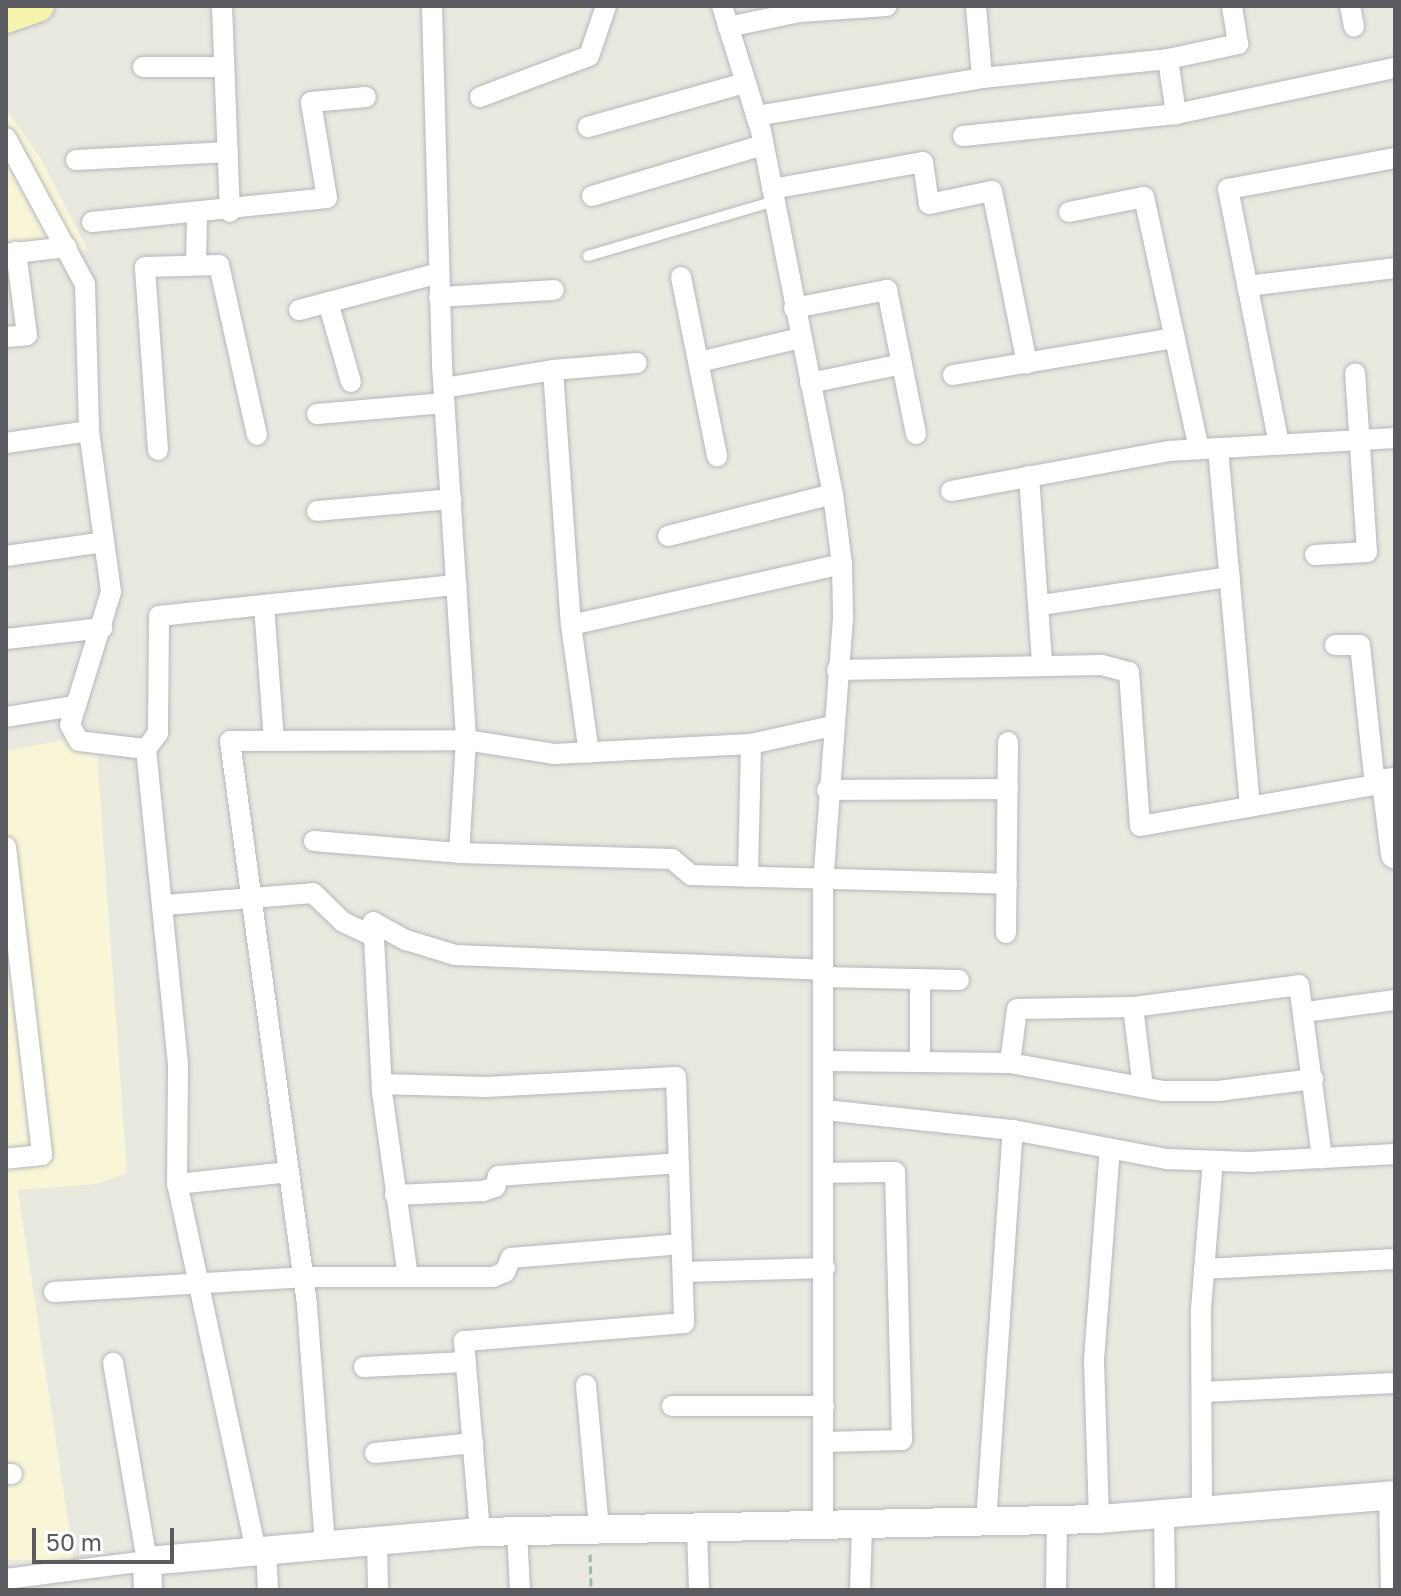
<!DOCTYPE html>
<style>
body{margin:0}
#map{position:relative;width:1401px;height:1596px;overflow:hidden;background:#eae9e0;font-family:"Golos Text",sans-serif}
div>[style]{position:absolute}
.commercial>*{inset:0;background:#f9f6d7}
.path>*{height:3px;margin-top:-1.5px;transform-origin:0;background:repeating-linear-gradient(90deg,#98bda8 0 8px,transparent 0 12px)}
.roads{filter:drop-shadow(0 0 2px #b6b7bc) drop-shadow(0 0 2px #b6b7bc)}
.lane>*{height:10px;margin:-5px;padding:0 5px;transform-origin:5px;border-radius:5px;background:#fff}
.street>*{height:20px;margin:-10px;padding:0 10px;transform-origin:10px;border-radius:10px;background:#fff}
.secondary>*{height:28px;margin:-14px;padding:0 14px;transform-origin:14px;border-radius:14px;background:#fff}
.primary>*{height:32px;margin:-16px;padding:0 16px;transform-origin:16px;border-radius:16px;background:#f5f4ab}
span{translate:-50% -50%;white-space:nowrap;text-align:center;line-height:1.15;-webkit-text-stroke:6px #fff;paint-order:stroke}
.frame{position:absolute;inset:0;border:8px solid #595b60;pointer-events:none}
.scale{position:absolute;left:32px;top:1528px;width:142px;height:36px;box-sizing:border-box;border:4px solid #595b60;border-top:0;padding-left:10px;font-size:24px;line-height:28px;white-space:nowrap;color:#595b60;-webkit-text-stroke:6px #fff;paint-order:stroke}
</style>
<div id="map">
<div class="commercial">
<div style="clip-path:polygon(6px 109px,41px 159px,87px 249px,6px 258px)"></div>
<div style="clip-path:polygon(65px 740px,97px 754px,127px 1173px,96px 1184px,18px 1190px,74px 1560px,6px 1560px,6px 751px)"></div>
</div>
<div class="path">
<div style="left:590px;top:1554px;width:36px;rotate:88deg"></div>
</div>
<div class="roads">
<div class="lane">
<div style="left:588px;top:256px;width:195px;rotate:-16.4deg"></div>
</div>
<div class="street">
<div style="left:222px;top:6px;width:206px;rotate:87.8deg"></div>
<div style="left:432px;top:6px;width:360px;rotate:88.4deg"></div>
<div style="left:442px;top:366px;width:375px;rotate:86.3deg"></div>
<div style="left:466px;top:740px;width:113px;rotate:93.5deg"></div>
<div style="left:722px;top:6px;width:131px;rotate:72.7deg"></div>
<div style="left:761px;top:131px;width:370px;rotate:78.8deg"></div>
<div style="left:833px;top:494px;width:71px;rotate:82.7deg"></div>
<div style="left:842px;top:564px;width:54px;rotate:88.9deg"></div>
<div style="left:843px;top:618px;width:264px;rotate:94.3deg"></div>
<div style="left:823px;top:881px;width:645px;rotate:90deg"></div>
<div style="left:976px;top:6px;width:72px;rotate:85.2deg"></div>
<div style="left:1350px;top:6px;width:21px;rotate:79deg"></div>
<div style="left:728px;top:27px;width:73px;rotate:-11.9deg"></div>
<div style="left:799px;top:12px;width:88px;rotate:-3.9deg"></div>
<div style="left:1168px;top:59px;width:56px;rotate:81.7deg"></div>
<div style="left:143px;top:67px;width:81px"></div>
<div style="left:480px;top:97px;width:116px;rotate:-20.6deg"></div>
<div style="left:589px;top:56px;width:53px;rotate:-71.2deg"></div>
<div style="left:756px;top:116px;width:229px;rotate:-9.5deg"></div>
<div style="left:982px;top:78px;width:187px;rotate:-5.8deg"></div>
<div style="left:1168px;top:59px;width:72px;rotate:-12.1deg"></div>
<div style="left:1238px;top:44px;width:38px;rotate:-99deg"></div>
<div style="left:588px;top:127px;width:163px;rotate:-15.7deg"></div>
<div style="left:963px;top:136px;width:214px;rotate:-5.9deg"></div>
<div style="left:1176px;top:114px;width:224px;rotate:-11.9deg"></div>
<div style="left:6px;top:138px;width:166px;rotate:61.6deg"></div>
<div style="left:85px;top:284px;width:147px;rotate:88.4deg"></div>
<div style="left:89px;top:431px;width:162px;rotate:82.2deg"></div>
<div style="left:111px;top:592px;width:139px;rotate:107.1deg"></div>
<div style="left:70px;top:725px;width:18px;rotate:61deg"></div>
<div style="left:79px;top:741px;width:67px;rotate:6.8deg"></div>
<div style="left:76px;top:160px;width:152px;rotate:-3deg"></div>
<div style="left:772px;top:189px;width:153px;rotate:-10.1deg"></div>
<div style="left:923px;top:162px;width:42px;rotate:81.9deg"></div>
<div style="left:929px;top:204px;width:64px;rotate:-11.7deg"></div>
<div style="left:992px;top:191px;width:176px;rotate:78.5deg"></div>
<div style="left:592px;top:196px;width:178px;rotate:-16.6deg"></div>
<div style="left:1069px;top:212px;width:76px;rotate:-11.3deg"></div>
<div style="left:1144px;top:197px;width:258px;rotate:77.7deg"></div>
<div style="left:92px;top:222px;width:236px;rotate:-5.8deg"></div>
<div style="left:327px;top:198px;width:97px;rotate:-99.5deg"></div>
<div style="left:311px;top:102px;width:55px;rotate:-5.2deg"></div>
<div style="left:6px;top:254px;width:61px;rotate:-6.5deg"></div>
<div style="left:196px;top:264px;width:48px;rotate:-88.8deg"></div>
<div style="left:681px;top:277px;width:183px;rotate:78.6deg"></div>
<div style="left:1247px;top:286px;width:149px;rotate:-6.9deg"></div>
<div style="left:439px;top:297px;width:115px;rotate:-3.5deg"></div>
<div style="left:328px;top:302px;width:83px;rotate:74deg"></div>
<div style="left:794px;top:308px;width:95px;rotate:-11deg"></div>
<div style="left:887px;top:290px;width:147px;rotate:78.6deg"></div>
<div style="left:299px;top:310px;width:145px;rotate:-14.8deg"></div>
<div style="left:6px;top:337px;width:21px;rotate:-5deg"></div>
<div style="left:27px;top:335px;width:84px;rotate:-97.5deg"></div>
<div style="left:699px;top:362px;width:104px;rotate:-13.4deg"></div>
<div style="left:553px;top:370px;width:256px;rotate:86deg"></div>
<div style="left:571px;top:625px;width:129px;rotate:82deg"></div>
<div style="left:953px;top:375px;width:225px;rotate:-9.5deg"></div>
<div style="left:810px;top:383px;width:94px;rotate:-11.7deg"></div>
<div style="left:444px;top:388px;width:110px;rotate:-9.4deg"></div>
<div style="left:553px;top:370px;width:84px;rotate:-4.8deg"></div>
<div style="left:317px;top:414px;width:128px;rotate:-4.9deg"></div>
<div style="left:6px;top:443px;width:84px;rotate:-8.2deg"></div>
<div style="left:1279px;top:444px;width:260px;rotate:-101.3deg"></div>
<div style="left:1228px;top:189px;width:170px;rotate:-10.5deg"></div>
<div style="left:1218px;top:448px;width:360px;rotate:84.9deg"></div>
<div style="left:158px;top:450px;width:183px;rotate:-94.1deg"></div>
<div style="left:145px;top:267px;width:74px;rotate:-1.5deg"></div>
<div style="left:219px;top:265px;width:174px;rotate:77.4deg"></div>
<div style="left:1029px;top:476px;width:188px;rotate:86deg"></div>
<div style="left:951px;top:491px;width:222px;rotate:-10.4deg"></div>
<div style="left:1169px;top:451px;width:226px;rotate:-3.3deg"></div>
<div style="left:317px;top:511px;width:135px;rotate:-5.1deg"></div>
<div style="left:668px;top:536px;width:170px;rotate:-14.3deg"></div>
<div style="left:1315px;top:555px;width:52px;rotate:-3.3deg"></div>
<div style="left:1367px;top:552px;width:179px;rotate:-93.8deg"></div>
<div style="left:6px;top:556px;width:99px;rotate:-8.1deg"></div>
<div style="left:264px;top:605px;width:136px;rotate:85.8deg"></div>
<div style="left:1042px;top:605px;width:190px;rotate:-8.5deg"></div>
<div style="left:571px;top:625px;width:278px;rotate:-12.7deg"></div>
<div style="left:6px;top:639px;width:97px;rotate:-6.5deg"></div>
<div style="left:1335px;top:645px;width:25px"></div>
<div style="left:1360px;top:645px;width:141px;rotate:83.9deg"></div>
<div style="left:837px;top:670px;width:265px;rotate:-1.1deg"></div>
<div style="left:1102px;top:665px;width:28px;rotate:15deg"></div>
<div style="left:1129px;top:672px;width:154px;rotate:85.9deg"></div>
<div style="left:1140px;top:826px;width:250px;rotate:-9.9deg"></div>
<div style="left:6px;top:717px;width:68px;rotate:-9.3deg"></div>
<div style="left:827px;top:790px;width:181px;rotate:-0.3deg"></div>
<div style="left:314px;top:841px;width:145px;rotate:4.7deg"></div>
<div style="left:459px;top:853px;width:213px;rotate:1.6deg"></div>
<div style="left:672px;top:859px;width:25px;rotate:40deg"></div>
<div style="left:691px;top:875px;width:316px;rotate:1.6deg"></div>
<div style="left:6px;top:847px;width:310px;rotate:83.3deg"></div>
<div style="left:42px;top:1155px;width:36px;rotate:174deg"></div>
<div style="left:748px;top:877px;width:133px;rotate:-88.7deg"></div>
<div style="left:165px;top:905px;width:148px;rotate:-4.6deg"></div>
<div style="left:313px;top:893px;width:42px;rotate:44deg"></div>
<div style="left:343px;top:922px;width:31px;rotate:25deg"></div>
<div style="left:1006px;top:933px;width:191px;rotate:-89.4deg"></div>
<div style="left:822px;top:977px;width:137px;rotate:1.3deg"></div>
<div style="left:920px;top:979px;width:83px;rotate:90deg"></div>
<div style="left:1133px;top:1007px;width:81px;rotate:82.9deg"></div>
<div style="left:1305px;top:1012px;width:91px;rotate:-7.6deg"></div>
<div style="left:824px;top:1061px;width:186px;rotate:0.6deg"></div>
<div style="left:1010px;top:1063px;width:156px;rotate:10.4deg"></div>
<div style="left:1163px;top:1091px;width:55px"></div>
<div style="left:1218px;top:1091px;width:96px;rotate:-7.2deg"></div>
<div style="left:1010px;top:1063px;width:54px;rotate:-82.6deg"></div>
<div style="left:1017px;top:1009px;width:116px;rotate:-1deg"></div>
<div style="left:1133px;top:1007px;width:167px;rotate:-7.5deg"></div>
<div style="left:1299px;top:985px;width:175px;rotate:82.4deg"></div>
<div style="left:382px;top:1084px;width:104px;rotate:1.7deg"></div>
<div style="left:486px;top:1087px;width:190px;rotate:-3deg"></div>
<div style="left:676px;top:1077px;width:246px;rotate:88.1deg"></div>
<div style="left:684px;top:1323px;width:221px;rotate:175.3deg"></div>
<div style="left:464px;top:1341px;width:192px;rotate:85.2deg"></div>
<div style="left:825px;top:1110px;width:189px;rotate:6.1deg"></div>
<div style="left:1013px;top:1130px;width:156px;rotate:10.7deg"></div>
<div style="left:1166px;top:1159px;width:84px;rotate:2deg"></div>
<div style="left:1250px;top:1162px;width:145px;rotate:-3.2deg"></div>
<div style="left:177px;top:1184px;width:113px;rotate:-6.1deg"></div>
<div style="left:395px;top:1195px;width:88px;rotate:-2.6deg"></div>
<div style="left:483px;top:1191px;width:13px;rotate:-18deg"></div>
<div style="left:495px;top:1187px;width:11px;rotate:-75deg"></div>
<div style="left:498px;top:1176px;width:181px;rotate:-4.1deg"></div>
<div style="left:1204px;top:1269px;width:191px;rotate:-3deg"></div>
<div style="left:683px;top:1272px;width:142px;rotate:-1.6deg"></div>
<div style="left:408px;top:1277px;width:188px;rotate:-98deg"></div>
<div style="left:382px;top:1091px;width:169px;rotate:-93deg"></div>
<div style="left:373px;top:922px;width:38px;rotate:29deg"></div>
<div style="left:406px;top:940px;width:51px;rotate:17deg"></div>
<div style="left:455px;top:955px;width:367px;rotate:2.3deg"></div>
<div style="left:54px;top:1292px;width:249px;rotate:-3.4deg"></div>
<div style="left:303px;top:1277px;width:190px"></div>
<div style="left:493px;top:1277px;width:13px;rotate:-23deg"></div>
<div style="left:505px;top:1272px;width:15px;rotate:-67deg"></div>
<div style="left:511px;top:1258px;width:171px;rotate:-4.7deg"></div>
<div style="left:364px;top:1367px;width:101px;rotate:-2.8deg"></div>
<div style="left:586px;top:1385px;width:145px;rotate:84.8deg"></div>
<div style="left:1202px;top:1392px;width:193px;rotate:-2.7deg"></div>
<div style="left:672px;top:1406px;width:152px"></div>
<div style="left:824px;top:1442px;width:78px;rotate:-1.5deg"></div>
<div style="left:902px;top:1440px;width:268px;rotate:-91.5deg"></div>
<div style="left:895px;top:1172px;width:70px;rotate:179.2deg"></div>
<div style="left:375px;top:1453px;width:99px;rotate:-5.8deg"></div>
<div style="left:6px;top:1474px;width:6px"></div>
<div style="left:1389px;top:1496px;width:94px;rotate:88.8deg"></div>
<div style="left:1202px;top:1511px;width:202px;rotate:-90.3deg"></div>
<div style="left:1201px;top:1309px;width:148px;rotate:-85.4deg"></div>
<div style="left:1164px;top:1514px;width:76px;rotate:89.2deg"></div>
<div style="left:1099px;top:1519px;width:159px;rotate:-91.8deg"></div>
<div style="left:1094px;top:1360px;width:212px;rotate:-85.7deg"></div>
<div style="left:986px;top:1522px;width:393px;rotate:-86.1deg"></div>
<div style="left:697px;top:1528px;width:62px;rotate:88.2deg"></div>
<div style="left:517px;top:1531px;width:59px;rotate:87.1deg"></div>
<div style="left:377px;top:1541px;width:49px;rotate:88.8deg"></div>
<div style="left:325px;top:1545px;width:242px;rotate:-94.3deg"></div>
<div style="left:307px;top:1304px;width:568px;rotate:-97.79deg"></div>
<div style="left:230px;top:741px;width:236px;rotate:-0.2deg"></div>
<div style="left:466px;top:740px;width:89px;rotate:9deg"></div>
<div style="left:554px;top:754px;width:197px;rotate:-2.9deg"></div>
<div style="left:751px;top:744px;width:83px;rotate:-12.5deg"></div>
<div style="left:266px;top:1550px;width:40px;rotate:87.1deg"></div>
<div style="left:256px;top:1551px;width:375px;rotate:-102.1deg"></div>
<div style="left:177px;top:1184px;width:120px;rotate:-89.5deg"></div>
<div style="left:178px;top:1064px;width:317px;rotate:-95.8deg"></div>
<div style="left:146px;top:749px;width:20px;rotate:-53deg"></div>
<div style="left:158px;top:733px;width:117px;rotate:-89.5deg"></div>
<div style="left:159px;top:616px;width:299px;rotate:-6deg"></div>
<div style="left:6px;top:1579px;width:142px;rotate:-7.3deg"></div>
<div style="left:147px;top:1561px;width:201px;rotate:-99.7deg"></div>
<div style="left:860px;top:1590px;width:65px;rotate:-88.2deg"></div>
<div style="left:1056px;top:1590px;width:70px;rotate:-89.2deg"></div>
</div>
<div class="secondary">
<div style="left:1395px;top:782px;width:9px;rotate:174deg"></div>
<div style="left:1386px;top:783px;width:72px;rotate:82.8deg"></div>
<div style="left:148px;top:1590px;width:29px;rotate:-92deg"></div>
<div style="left:147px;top:1561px;width:334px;rotate:-5deg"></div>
<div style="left:480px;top:1532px;width:619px;rotate:-1.2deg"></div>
<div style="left:1099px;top:1519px;width:297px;rotate:-4.6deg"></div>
</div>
<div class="primary">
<div style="left:6px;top:17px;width:34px;rotate:-19deg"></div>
</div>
</div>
<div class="frame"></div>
<div class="scale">50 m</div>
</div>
